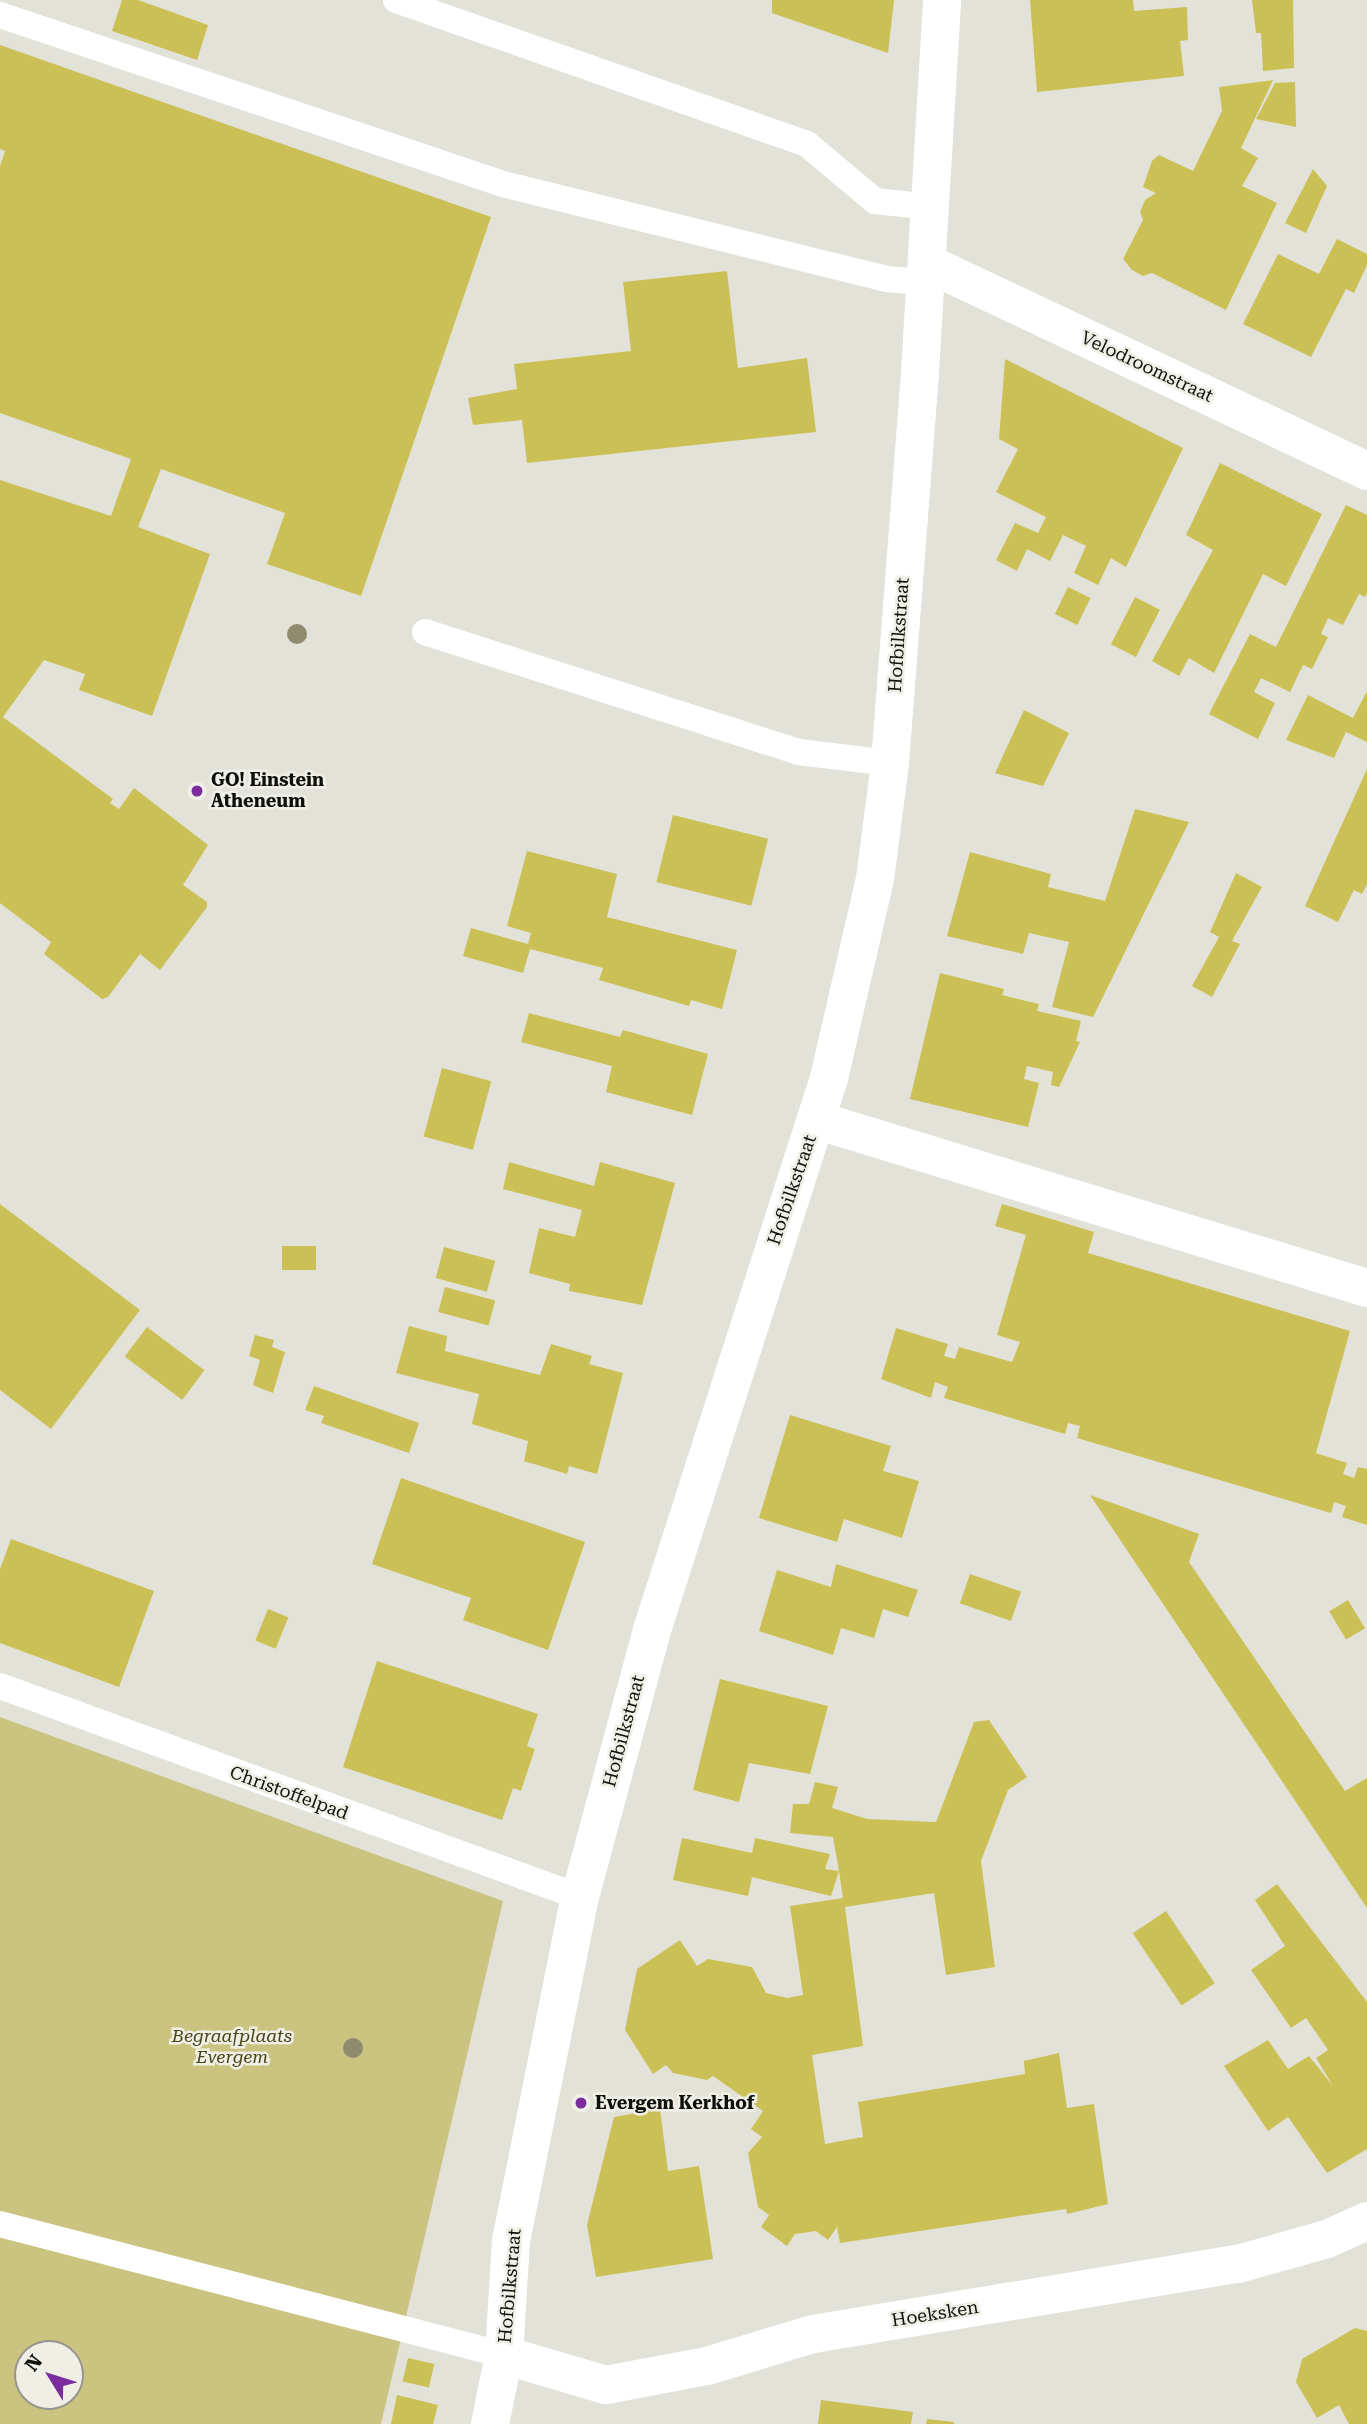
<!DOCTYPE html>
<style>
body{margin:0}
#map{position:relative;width:1367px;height:2424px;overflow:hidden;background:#e3e2d9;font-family:"Roboto Serif",serif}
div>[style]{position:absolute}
.green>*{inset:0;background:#cac480}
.building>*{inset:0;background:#cbc055;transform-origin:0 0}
.lane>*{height:26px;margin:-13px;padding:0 13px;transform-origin:13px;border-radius:13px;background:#fff}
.street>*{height:38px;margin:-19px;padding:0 19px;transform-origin:19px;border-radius:19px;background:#fff}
.trees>*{width:20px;height:20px;margin:-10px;border-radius:50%;background:#8e8b6e}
.dots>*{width:19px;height:19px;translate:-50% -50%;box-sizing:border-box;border:4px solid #f0efe6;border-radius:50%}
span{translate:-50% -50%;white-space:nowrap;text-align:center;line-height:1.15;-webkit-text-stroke:5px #f0efe6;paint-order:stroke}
.street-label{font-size:18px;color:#0f0f0c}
.poi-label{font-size:18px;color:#0f0f0c;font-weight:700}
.left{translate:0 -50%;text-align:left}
.park-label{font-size:18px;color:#484316;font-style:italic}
.north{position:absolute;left:14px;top:2340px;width:70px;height:70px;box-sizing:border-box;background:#f0efe6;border:2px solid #96958f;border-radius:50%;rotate:308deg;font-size:19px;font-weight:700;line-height:28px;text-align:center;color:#0f0f0c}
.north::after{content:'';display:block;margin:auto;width:24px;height:32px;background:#7b2c9d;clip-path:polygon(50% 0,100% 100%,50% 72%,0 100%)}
</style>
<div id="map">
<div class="green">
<div style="clip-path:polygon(evenodd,0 1717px,503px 1901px,381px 2424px,0 2424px,0 1717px,28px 2354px,70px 2354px,70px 2396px,28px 2396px,28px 2354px)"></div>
</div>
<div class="building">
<div style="clip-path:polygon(122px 0,138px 0,208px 25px,197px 60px,112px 31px)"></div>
<div style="clip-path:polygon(772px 0,894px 0,888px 53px,772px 13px)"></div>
<div style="clip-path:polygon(1030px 0,1133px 0,1134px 11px,1187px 7px,1188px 40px,1180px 41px,1184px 76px,1037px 92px)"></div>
<div style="clip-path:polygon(1252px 0,1293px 0,1294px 68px,1263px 71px,1261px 33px,1256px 33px)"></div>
<div style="clip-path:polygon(0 45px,491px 217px,361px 596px,267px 564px,285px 513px,161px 469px,138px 527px,210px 554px,152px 716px,79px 690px,85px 674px,44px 660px,3px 717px,113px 799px,110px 803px,119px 809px,134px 788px,208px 845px,183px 885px,207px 902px,207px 907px,160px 970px,140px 954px,108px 997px,102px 999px,44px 954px,51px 942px,0 903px,0 480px,111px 516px,131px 459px,0 413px,0 166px,5px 151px,0 149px)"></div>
<div style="clip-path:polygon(1273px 80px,1241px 148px,1258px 158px,1242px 186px,1277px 203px,1226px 310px,1152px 273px,1143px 276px,1132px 270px,1123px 259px,1143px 220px,1140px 212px,1145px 200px,1156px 193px,1143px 187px,1152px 161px,1159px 155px,1193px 171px,1222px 111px,1219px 87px)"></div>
<div style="clip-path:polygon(1295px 82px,1296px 127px,1256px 119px,1275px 83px)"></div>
<div style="clip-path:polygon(1313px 169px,1327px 186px,1306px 233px,1285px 223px)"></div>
<div style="clip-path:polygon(1337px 239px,1367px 254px,1367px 265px,1354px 293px,1346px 289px,1311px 357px,1243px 324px,1278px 254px,1319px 274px)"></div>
<div style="clip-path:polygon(727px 271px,738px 368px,807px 358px,816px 432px,527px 463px,522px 420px,473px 425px,468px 398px,517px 389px,514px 364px,631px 351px,623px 282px)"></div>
<div style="clip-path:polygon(1005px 359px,1183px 448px,1126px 567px,1111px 558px,1098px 585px,1074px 573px,1086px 546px,1063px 535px,1050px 561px,1027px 549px,1017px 571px,996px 560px,1015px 523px,1038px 533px,1046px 517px,996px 492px,1018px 449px,999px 439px)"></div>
<div style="clip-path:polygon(1220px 463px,1322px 514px,1286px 586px,1263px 574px,1214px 673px,1189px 658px,1179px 676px,1152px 661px,1213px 550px,1186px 535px)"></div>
<div style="clip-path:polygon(1346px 505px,1367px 515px,1367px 593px,1365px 597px,1359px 594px,1343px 625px,1328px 618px,1321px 634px,1328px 637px,1312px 669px,1303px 665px,1290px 692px,1261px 678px,1254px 692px,1275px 703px,1258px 739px,1209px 714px,1250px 634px,1276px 647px)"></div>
<div style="left:1068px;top:587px;width:25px;height:30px;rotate:26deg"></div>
<div style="left:1135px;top:597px;width:28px;height:53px;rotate:27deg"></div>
<div style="clip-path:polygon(1367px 691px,1367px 742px,1346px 732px,1334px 758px,1286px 740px,1308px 695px,1353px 718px)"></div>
<div style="clip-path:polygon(1024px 710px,1069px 733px,1043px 786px,995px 773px)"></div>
<div style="clip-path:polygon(1367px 769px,1367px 884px,1362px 894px,1354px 890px,1338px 922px,1305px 906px)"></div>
<div style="clip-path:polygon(1135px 809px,1189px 822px,1093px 1017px,1052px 1007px,1069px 942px,1029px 933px,1023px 954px,947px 936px,970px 852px,1051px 874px,1048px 887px,1105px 901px)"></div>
<div style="left:673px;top:815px;width:98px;height:69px;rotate:14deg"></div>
<div style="clip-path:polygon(527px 851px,617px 874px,607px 917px,737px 950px,722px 1009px,691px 1000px,689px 1006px,599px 980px,603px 968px,530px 949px,523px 973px,463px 956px,471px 928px,528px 944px,531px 933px,507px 926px)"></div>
<div style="clip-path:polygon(1236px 873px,1262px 887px,1232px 941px,1240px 944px,1212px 997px,1192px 986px,1219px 937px,1210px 932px)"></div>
<div style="clip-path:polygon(940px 973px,1004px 989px,1002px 995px,1039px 1004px,1037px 1011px,1081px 1021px,1076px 1041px,1080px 1042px,1059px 1087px,1051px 1085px,1053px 1072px,1027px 1066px,1024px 1079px,1039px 1083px,1028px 1127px,910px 1099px)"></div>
<div style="clip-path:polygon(529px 1013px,620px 1037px,623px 1030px,708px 1054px,692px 1115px,606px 1092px,612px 1066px,521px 1042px)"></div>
<div style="left:442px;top:1068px;width:51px;height:71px;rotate:15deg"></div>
<div style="clip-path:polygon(509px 1162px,594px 1186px,600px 1162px,675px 1183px,642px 1305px,569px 1291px,570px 1284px,529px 1273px,539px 1228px,575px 1237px,582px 1210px,503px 1189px)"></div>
<div style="clip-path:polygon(0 1204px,140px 1310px,51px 1429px,0 1390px)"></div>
<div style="clip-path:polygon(1002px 1204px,1094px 1232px,1088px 1253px,1350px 1331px,1316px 1453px,1347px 1463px,1343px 1474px,1354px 1478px,1358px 1467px,1367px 1469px,1367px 1525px,1342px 1517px,1346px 1506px,1334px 1502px,1331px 1513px,1077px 1438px,1080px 1426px,1068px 1423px,1065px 1434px,944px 1398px,948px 1387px,935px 1382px,931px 1398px,881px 1379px,896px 1328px,948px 1344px,944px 1356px,955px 1359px,959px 1347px,1012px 1362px,1020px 1342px,997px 1335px,1026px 1235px,995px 1226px)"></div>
<div style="left:282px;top:1246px;width:34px;height:24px"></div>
<div style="left:444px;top:1247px;width:53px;height:32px;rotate:15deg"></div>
<div style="left:445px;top:1287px;width:52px;height:26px;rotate:15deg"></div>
<div style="clip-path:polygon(409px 1326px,447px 1336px,445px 1351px,540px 1375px,551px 1344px,592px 1356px,589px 1364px,623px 1373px,597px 1474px,569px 1466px,567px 1474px,524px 1461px,528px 1441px,472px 1424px,479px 1394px,396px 1373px)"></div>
<div style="left:147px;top:1327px;width:72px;height:37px;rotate:37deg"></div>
<div style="clip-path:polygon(255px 1335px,274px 1340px,272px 1347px,285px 1352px,273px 1393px,253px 1385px,260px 1360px,249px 1356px)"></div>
<div style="clip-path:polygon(314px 1386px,419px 1423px,409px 1453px,321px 1423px,324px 1416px,305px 1410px)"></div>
<div style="clip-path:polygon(790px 1415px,891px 1446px,883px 1471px,919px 1481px,902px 1538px,844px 1519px,837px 1542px,759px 1518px)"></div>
<div style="clip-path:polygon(401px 1478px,585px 1542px,548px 1650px,463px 1620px,471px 1598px,372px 1564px)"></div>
<div style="clip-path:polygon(1090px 1495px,1199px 1534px,1189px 1562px,1345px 1791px,1367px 1778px,1367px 1908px)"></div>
<div style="clip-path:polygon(11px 1539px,154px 1591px,119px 1687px,0 1643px,0 1569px)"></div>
<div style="clip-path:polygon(836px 1564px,918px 1590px,908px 1617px,883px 1609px,874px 1638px,841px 1628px,833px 1655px,759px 1631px,777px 1570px,831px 1587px)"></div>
<div style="left:970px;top:1574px;width:54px;height:31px;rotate:19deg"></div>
<div style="left:1348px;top:1600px;width:33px;height:22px;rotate:59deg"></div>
<div style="left:268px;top:1609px;width:22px;height:34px;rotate:22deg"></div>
<div style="clip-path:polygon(377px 1661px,538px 1714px,527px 1746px,535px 1749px,521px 1791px,513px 1788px,502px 1820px,343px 1767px)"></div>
<div style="clip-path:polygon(720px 1679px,828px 1706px,810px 1774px,749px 1763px,739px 1802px,693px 1790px)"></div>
<div style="clip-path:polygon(989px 1720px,1027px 1777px,1008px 1790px,981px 1861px,995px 1967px,946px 1975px,934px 1893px,845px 1907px,863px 2046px,812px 2055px,825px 2144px,863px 2137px,858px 2102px,1025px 2074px,1024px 2061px,1059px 2053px,1067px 2108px,1094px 2104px,1108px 2204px,1067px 2214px,1066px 2209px,840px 2243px,837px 2227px,828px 2240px,816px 2231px,795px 2234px,787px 2246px,761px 2227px,769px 2215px,758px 2207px,748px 2153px,762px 2137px,751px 2129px,763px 2111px,713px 2076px,707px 2080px,673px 2073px,666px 2065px,653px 2074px,625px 2030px,637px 1969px,680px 1940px,697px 1966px,708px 1959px,752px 1967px,766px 1993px,787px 1998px,803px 1995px,790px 1906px,843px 1898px,839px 1871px,831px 1896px,752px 1877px,748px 1896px,673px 1880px,682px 1838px,752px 1853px,755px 1838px,830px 1854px,825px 1869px,839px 1871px,833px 1837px,790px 1833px,793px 1804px,809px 1804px,815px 1782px,838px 1787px,832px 1808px,867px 1819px,936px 1822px,974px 1722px)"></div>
<div style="clip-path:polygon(1277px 1884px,1367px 2002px,1367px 2149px,1327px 2173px,1288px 2117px,1268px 2131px,1224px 2066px,1268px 2040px,1288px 2069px,1309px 2056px,1333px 2086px,1316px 2058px,1328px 2050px,1306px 2018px,1291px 2028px,1251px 1970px,1285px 1946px,1255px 1900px)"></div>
<div style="left:1166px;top:1911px;width:87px;height:40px;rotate:56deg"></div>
<div style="clip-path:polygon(660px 2109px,668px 2171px,699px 2166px,713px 2259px,596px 2277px,587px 2225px,614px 2117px)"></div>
<div style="clip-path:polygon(1355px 2328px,1367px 2331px,1367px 2424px,1349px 2424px,1339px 2405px,1317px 2418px,1296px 2382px,1302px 2359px)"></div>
<div style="left:408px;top:2358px;width:27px;height:24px;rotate:13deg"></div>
<div style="clip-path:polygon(397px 2395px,438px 2405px,433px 2424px,391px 2424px)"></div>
<div style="clip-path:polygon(821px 2400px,913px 2412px,911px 2424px,818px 2424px)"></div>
<div style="clip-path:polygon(927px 2419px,954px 2422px,954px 2424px,926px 2424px)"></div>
</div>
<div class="lane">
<div style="left:396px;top:0;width:435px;rotate:19.3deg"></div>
<div style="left:807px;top:144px;width:89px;rotate:40deg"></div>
<div style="left:875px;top:201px;width:55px;rotate:6.2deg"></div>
<div style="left:0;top:15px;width:531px;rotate:18.57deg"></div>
<div style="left:503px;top:184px;width:396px;rotate:13.9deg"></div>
<div style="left:887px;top:279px;width:37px;rotate:5deg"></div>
<div style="left:425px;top:632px;width:392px;rotate:17.8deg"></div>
<div style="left:798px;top:752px;width:93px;rotate:6.8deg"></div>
<div style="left:0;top:1686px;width:617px;rotate:19.99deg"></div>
<div style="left:0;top:2224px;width:521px;rotate:14.57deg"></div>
</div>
<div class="street">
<div style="left:927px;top:263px;width:487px;rotate:25.3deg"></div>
<div style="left:816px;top:1120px;width:576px;rotate:16.96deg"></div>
<div style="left:504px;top:2355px;width:106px;rotate:16.4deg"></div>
<div style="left:606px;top:2385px;width:103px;rotate:-10.7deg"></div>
<div style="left:707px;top:2366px;width:111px;rotate:-16.8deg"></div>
<div style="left:813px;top:2334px;width:431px;rotate:-9.4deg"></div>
<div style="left:1238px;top:2264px;width:92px;rotate:-15.7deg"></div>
<div style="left:1327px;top:2239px;width:44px;rotate:-24.2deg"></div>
<div style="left:490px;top:2424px;width:70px;rotate:-78.5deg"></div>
<div style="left:504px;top:2355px;width:114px;rotate:-86.5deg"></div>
<div style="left:511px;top:2241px;width:351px;rotate:-78.7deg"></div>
<div style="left:580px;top:1897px;width:277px;rotate:-74.9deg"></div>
<div style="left:652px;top:1630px;width:580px;rotate:-72.22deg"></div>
<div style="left:829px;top:1078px;width:204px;rotate:-77deg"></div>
<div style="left:875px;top:879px;width:117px;rotate:-82.6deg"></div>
<div style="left:890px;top:763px;width:391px;rotate:-85.6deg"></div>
<div style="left:920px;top:373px;width:374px;rotate:-86.6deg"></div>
</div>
<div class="trees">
<div style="left:297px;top:634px"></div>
<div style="left:353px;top:2048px"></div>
</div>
<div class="dots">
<div style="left:197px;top:791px;background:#7b2c9d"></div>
<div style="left:581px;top:2103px;background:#7b2c9d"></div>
</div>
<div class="street-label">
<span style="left:1147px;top:367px;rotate:25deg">Velodroomstraat</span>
<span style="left:899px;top:635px;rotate:-86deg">Hofbilkstraat</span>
<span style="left:792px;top:1190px;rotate:-71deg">Hofbilkstraat</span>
<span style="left:624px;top:1731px;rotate:-75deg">Hofbilkstraat</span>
<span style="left:289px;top:1793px;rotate:20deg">Christoffelpad</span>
<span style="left:510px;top:2286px;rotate:-85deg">Hofbilkstraat</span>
<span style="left:935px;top:2314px;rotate:-9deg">Hoeksken</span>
</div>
<div class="poi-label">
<span class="left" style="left:211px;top:791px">GO! Einstein<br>Atheneum</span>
<span class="left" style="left:595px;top:2103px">Evergem Kerkhof</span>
</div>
<div class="park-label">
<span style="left:232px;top:2047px">Begraafplaats<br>Evergem</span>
</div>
<div class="north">N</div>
</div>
